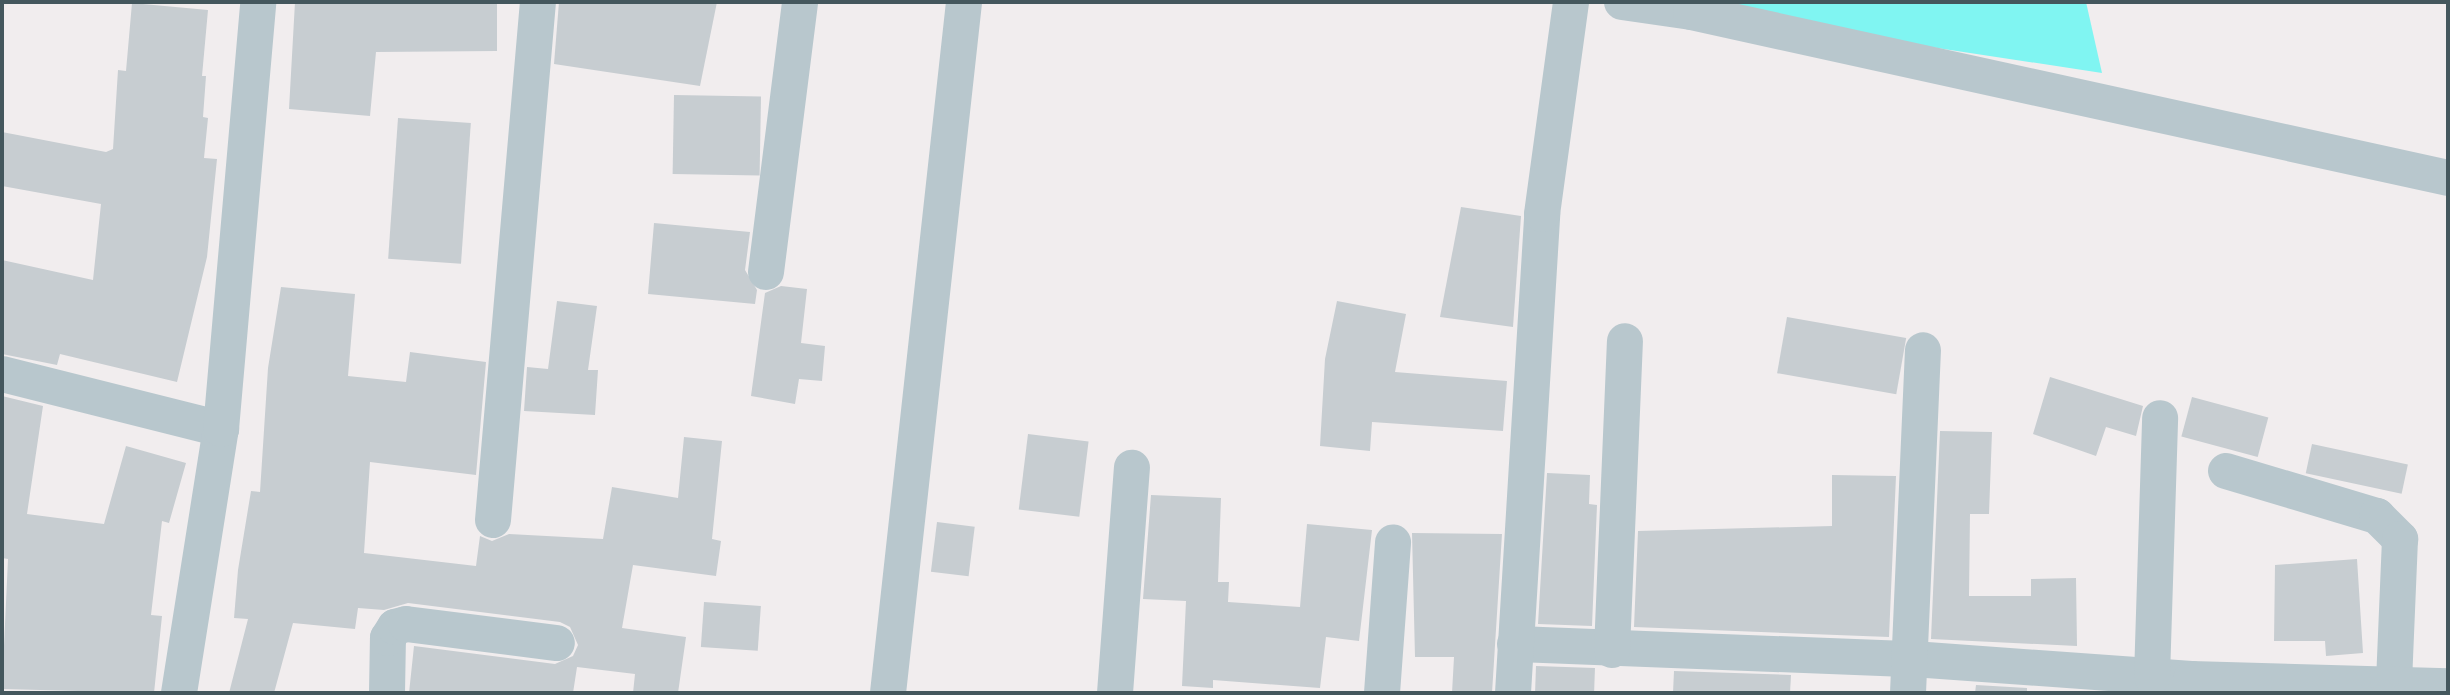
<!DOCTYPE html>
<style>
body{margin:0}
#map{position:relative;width:2450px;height:695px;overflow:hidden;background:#f1edee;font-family:"Space Grotesk",sans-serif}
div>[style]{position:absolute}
.water>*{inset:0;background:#80f5f2}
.building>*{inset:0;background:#c7cdd1;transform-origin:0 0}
.minor>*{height:36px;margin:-18px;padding:0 18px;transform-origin:18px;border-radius:18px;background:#b8c7cd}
span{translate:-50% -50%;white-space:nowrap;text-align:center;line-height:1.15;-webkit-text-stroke:6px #fff;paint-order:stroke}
.frame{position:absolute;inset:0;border:4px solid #44575d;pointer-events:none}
</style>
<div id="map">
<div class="water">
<div style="clip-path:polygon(1636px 2px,2086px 2px,2102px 73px)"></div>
</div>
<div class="building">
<div style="clip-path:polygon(295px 2px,497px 2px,497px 51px,376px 52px,370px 116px,289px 109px)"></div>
<div style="clip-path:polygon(559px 2px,717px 2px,700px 86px,554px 64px)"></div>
<div style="clip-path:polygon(132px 3px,208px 10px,202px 76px,206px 76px,203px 117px,208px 118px,204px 158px,217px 159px,207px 257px,177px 382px,60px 354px,57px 365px,2px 354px,2px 260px,93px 280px,101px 204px,2px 186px,2px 132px,106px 152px,113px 149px,118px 70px,126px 71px)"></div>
<div style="left:674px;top:95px;width:87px;height:79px;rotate:1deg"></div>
<div style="left:398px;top:118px;width:73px;height:141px;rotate:4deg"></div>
<div style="clip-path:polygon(1461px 207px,1521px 216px,1513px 327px,1440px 317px)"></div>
<div style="clip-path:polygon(654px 223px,750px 232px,745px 270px,757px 290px,755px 304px,648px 294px)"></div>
<div style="clip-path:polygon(781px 286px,807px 289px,801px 343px,825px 346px,822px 381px,799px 379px,795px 404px,751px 396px,765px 293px)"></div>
<div style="clip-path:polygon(281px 287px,355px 294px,348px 376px,406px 382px,410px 352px,486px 362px,476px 475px,370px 462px,364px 553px,476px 566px,480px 536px,492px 541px,509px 534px,603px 539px,612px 487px,678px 498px,684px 437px,722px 441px,712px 539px,721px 541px,716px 576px,633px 565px,622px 628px,686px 637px,678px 693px,633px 693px,635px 674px,577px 667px,573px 693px,409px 693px,414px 646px,555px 664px,573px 656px,578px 645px,570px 627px,560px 622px,408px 603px,384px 610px,358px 608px,355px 629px,293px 623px,274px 693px,229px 693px,248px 619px,234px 618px,238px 570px,251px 491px,260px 492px,268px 368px)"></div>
<div style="clip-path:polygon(557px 301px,597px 306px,588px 370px,598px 370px,595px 415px,524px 411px,527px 367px,548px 369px)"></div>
<div style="clip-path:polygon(1337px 301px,1406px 314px,1395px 372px,1507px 381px,1503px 431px,1372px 422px,1370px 451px,1320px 446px,1325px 359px)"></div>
<div style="left:1787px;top:317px;width:121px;height:57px;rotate:10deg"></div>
<div style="clip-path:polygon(2050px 377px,2143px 406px,2136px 436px,2106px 427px,2096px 456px,2033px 434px)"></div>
<div style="clip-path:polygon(2px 396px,43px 406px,27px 514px,104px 524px,126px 446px,186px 463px,169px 523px,162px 521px,151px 615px,162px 616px,154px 693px,2px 689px,8px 559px,2px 558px)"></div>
<div style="left:2192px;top:397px;width:79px;height:41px;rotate:15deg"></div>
<div style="clip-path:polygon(1940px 431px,1992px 432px,1989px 514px,1970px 514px,1969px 596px,2031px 596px,2031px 579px,2076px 578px,2077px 646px,1931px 639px)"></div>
<div style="left:1028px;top:434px;width:61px;height:76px;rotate:7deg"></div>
<div style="left:2312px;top:444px;width:98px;height:30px;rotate:12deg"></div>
<div style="clip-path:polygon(1547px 473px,1590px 475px,1589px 504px,1597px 505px,1592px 626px,1538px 624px)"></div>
<div style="clip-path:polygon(1832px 475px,1896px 476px,1889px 637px,1634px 627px,1638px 531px,1832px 526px)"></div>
<div style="clip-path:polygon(1151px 495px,1221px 498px,1218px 582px,1229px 582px,1228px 602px,1300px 607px,1307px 524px,1372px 530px,1359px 641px,1326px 637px,1320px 688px,1213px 680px,1213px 688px,1182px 686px,1186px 601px,1143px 599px)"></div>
<div style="left:937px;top:522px;width:38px;height:50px;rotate:7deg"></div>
<div style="clip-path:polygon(1412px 533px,1502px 534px,1492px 693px,1452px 693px,1454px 657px,1415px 657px)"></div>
<div style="clip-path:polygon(2357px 559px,2363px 653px,2326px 656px,2325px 641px,2274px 641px,2275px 565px)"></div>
<div style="left:704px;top:602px;width:57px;height:45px;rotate:4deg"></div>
<div style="left:1536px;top:666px;width:59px;height:27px;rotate:2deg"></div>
<div style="clip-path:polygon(1674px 671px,1791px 675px,1790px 693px,1673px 693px)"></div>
<div style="clip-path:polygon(1976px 685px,2027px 688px,2027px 693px,1975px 693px)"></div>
</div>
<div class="minor">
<div style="left:1622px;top:2px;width:70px;rotate:8.2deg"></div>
<div style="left:1691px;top:12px;width:775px;rotate:12.37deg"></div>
<div style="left:766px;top:272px;width:272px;rotate:-82.8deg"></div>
<div style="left:2px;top:374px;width:226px;rotate:14.1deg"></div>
<div style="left:2226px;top:471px;width:158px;rotate:16.6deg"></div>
<div style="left:2377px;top:516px;width:33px;rotate:45deg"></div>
<div style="left:2400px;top:539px;width:145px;rotate:92.4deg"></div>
<div style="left:493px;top:520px;width:520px;rotate:-85.04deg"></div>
<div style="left:1515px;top:644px;width:398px;rotate:2.2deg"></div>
<div style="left:1913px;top:659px;width:279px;rotate:4.1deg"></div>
<div style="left:2191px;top:679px;width:257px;rotate:1.6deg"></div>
<div style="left:1612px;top:650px;width:309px;rotate:-87.6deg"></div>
<div style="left:2152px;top:677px;width:259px;rotate:-88.2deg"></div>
<div style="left:179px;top:693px;width:267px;rotate:-81deg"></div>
<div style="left:221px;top:429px;width:429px;rotate:-85deg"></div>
<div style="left:387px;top:693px;width:55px;rotate:-89deg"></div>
<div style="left:388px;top:638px;width:13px;rotate:-58deg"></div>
<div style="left:395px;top:627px;width:11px;rotate:-15deg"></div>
<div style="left:406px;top:624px;width:152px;rotate:7.2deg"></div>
<div style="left:888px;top:693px;width:695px;rotate:-83.72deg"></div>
<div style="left:1115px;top:693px;width:226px;rotate:-85.7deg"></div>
<div style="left:1382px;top:693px;width:151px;rotate:-85.8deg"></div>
<div style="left:1513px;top:693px;width:480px;rotate:-86.5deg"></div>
<div style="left:1542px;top:214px;width:214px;rotate:-82.2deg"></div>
<div style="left:1908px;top:693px;width:343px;rotate:-87.5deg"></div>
</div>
<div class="frame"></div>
</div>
